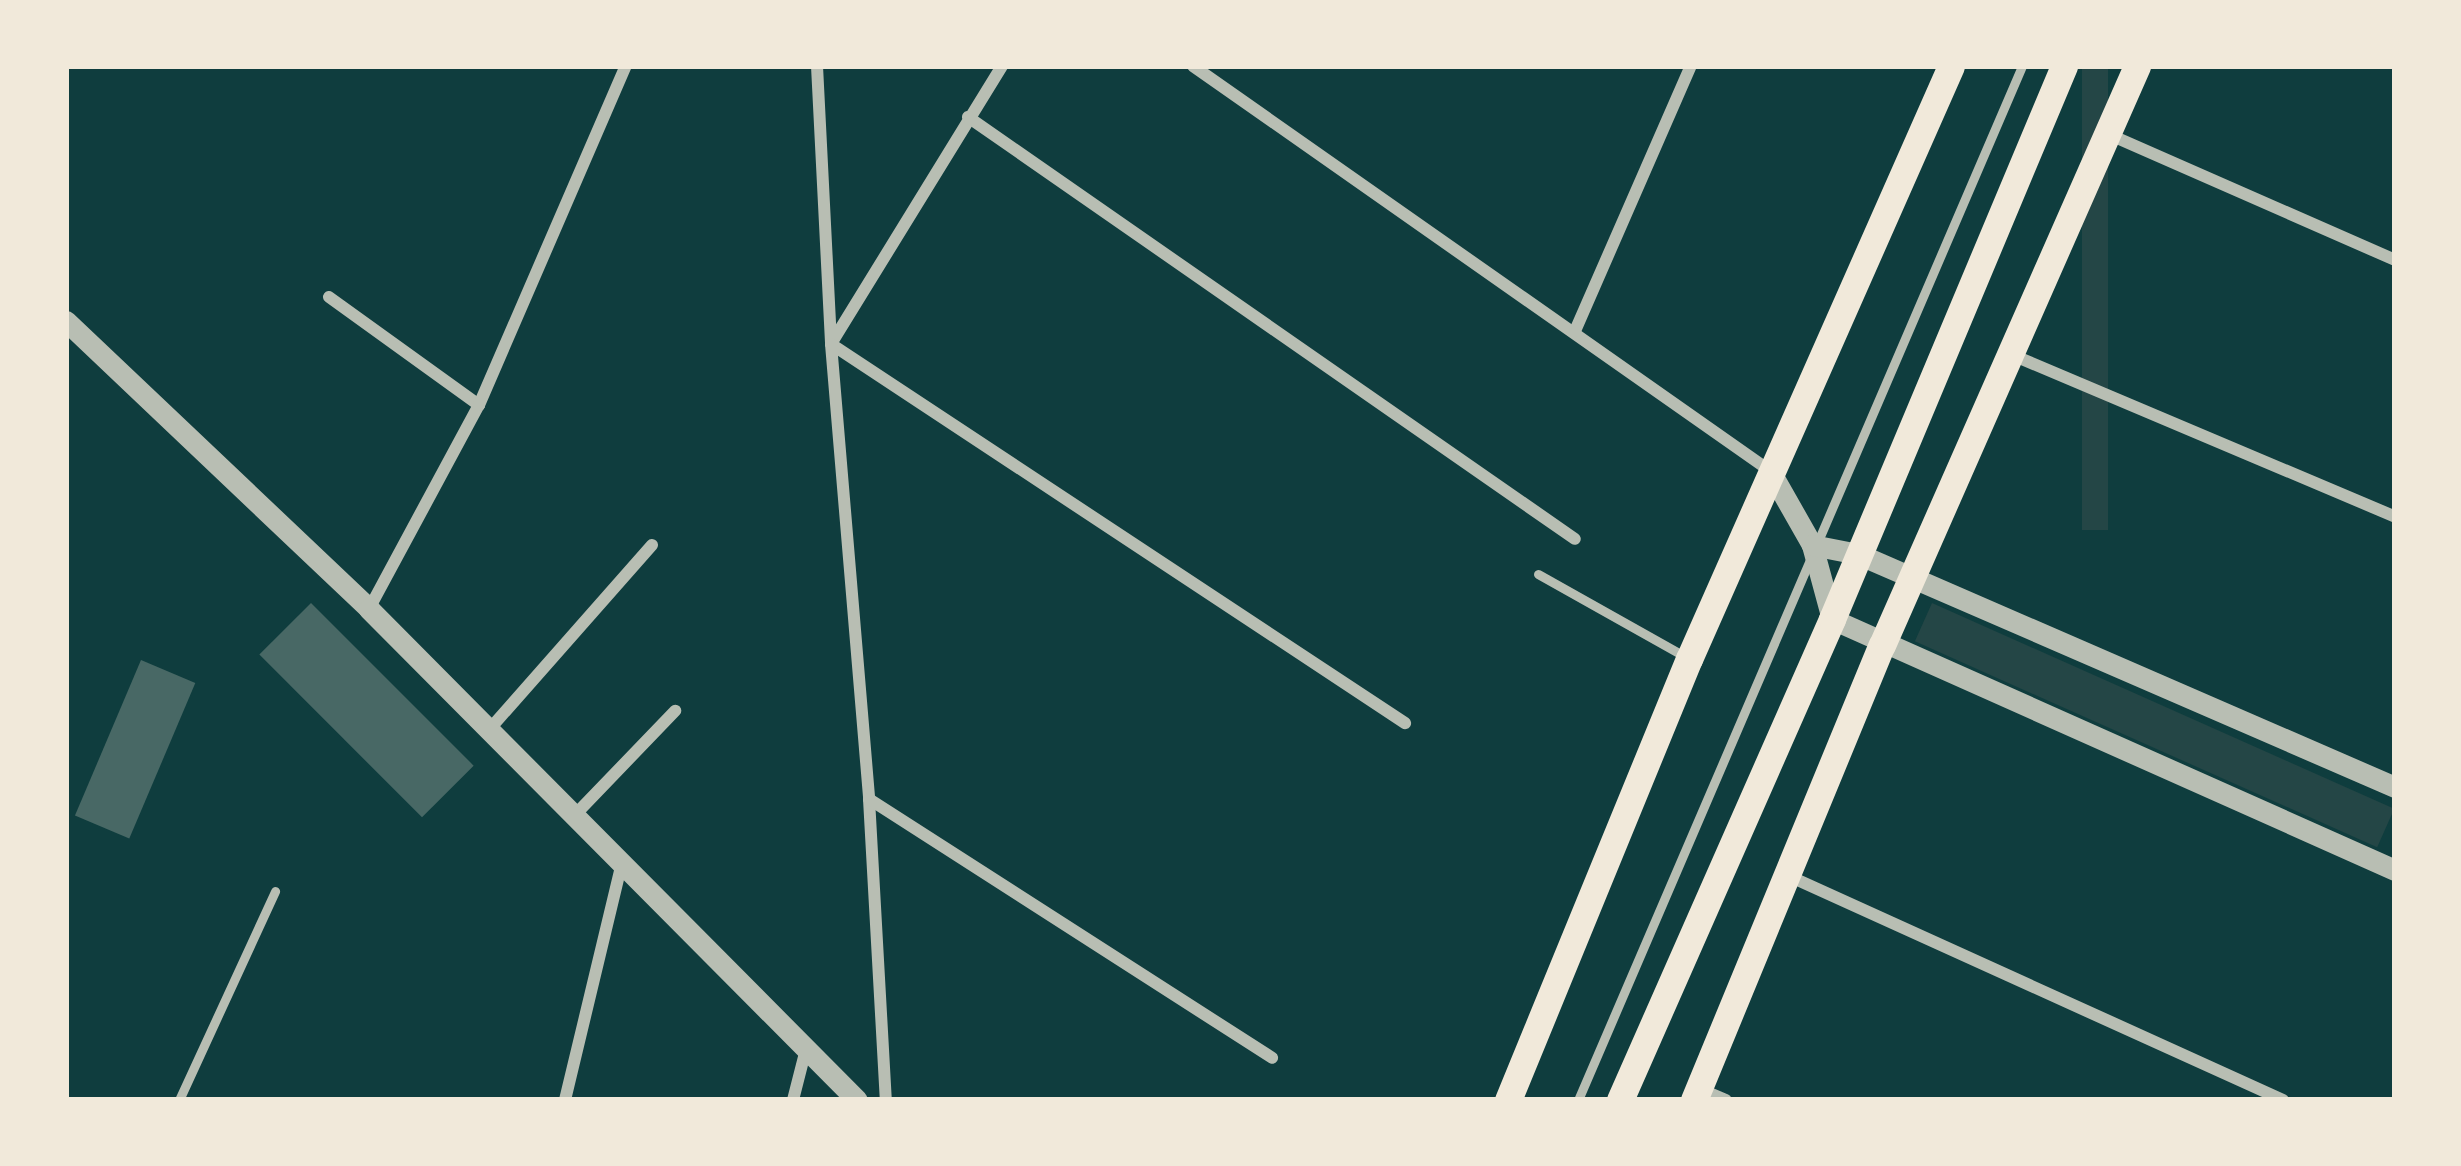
<!DOCTYPE html>
<style>
body{margin:0}
#map{position:relative;width:2461px;height:1166px;overflow:hidden;background:#0f3d3e;font-family:Bitter,serif}
div>[style]{position:absolute}
.green>*{inset:0;background:#244646;transform-origin:0 0}
.building>*{inset:0;background:#486865;transform-origin:0 0}
.service>*{height:9px;margin:-4.5px;padding:0 4.5px;transform-origin:4.5px;border-radius:4.5px;background:#b8beb3}
.minor>*{height:12px;margin:-6px;padding:0 6px;transform-origin:6px;border-radius:6px;background:#b8beb3}
.tertiary>*{height:21px;margin:-10.5px;padding:0 10.5px;transform-origin:10.5px;border-radius:10.5px;background:#b8beb3}
.primary>*{height:27px;margin:-13.5px;padding:0 13.5px;transform-origin:13.5px;border-radius:13.5px;background:#f1e9da}
span{translate:-50% -50%;white-space:nowrap;text-align:center;line-height:1.15;-webkit-text-stroke:12px #f1e9da;paint-order:stroke}
.frame{position:absolute;inset:0;border:69px solid #f1e9da;pointer-events:none}
</style>
<div id="map">
<div class="green">
<div style="left:2082px;top:66px;width:26px;height:464px"></div>
<div style="left:1932px;top:603px;width:506px;height:42px;rotate:24deg"></div>
</div>
<div class="building">
<div style="left:311px;top:603px;width:230px;height:73px;rotate:45deg"></div>
<div style="left:141px;top:660px;width:59px;height:169px;rotate:23deg"></div>
</div>
<div class="service">
<div style="left:1538px;top:574px;width:167px;rotate:29.3deg"></div>
<div style="left:179px;top:1100px;width:230px;rotate:-65.3deg"></div>
<div style="left:1578px;top:1100px;width:1125px;rotate:-66.76deg"></div>
</div>
<div class="minor">
<div style="left:817px;top:66px;width:278px;rotate:87.1deg"></div>
<div style="left:831px;top:344px;width:457px;rotate:85.2deg"></div>
<div style="left:869px;top:799px;width:301px;rotate:86.8deg"></div>
<div style="left:1002px;top:66px;width:326px;rotate:121.6deg"></div>
<div style="left:831px;top:344px;width:688px;rotate:33.44deg"></div>
<div style="left:1193px;top:66px;width:704px;rotate:35.05deg"></div>
<div style="left:968px;top:117px;width:739px;rotate:34.81deg"></div>
<div style="left:2108px;top:134px;width:313px;rotate:23.7deg"></div>
<div style="left:329px;top:297px;width:185px;rotate:35.8deg"></div>
<div style="left:1575px;top:331px;width:289px;rotate:-66.4deg"></div>
<div style="left:2010px;top:354px;width:418px;rotate:22.9deg"></div>
<div style="left:369px;top:609px;width:232px;rotate:-61.7deg"></div>
<div style="left:479px;top:405px;width:369px;rotate:-66.6deg"></div>
<div style="left:488px;top:731px;width:248px;rotate:-48.6deg"></div>
<div style="left:869px;top:799px;width:479px;rotate:32.7deg"></div>
<div style="left:572px;top:818px;width:149px;rotate:-46.1deg"></div>
<div style="left:1791px;top:877px;width:540px;rotate:24.38deg"></div>
<div style="left:1700px;top:1089px;width:28px;rotate:23deg"></div>
<div style="left:565px;top:1100px;width:240px;rotate:-76.5deg"></div>
<div style="left:793px;top:1100px;width:53px;rotate:-75.7deg"></div>
</div>
<div class="tertiary">
<div style="left:66px;top:321px;width:418px;rotate:43.5deg"></div>
<div style="left:369px;top:609px;width:692px;rotate:45.18deg"></div>
<div style="left:1770px;top:471px;width:85px;rotate:60.4deg"></div>
<div style="left:1812px;top:545px;width:77px;rotate:74.9deg"></div>
<div style="left:1832px;top:619px;width:616px;rotate:24.03deg"></div>
<div style="left:1812px;top:545px;width:47px;rotate:11.1deg"></div>
<div style="left:1858px;top:554px;width:585px;rotate:23.46deg"></div>
</div>
<div class="primary">
<div style="left:1508px;top:1100px;width:477px;rotate:-67.7deg"></div>
<div style="left:1689px;top:659px;width:648px;rotate:-66.16deg"></div>
<div style="left:1620px;top:1100px;width:526px;rotate:-66.21deg"></div>
<div style="left:1832px;top:619px;width:600px;rotate:-67.24deg"></div>
<div style="left:1694px;top:1100px;width:492px;rotate:-67.6deg"></div>
<div style="left:1882px;top:645px;width:633px;rotate:-66.23deg"></div>
</div>
<div class="frame"></div>
</div>
